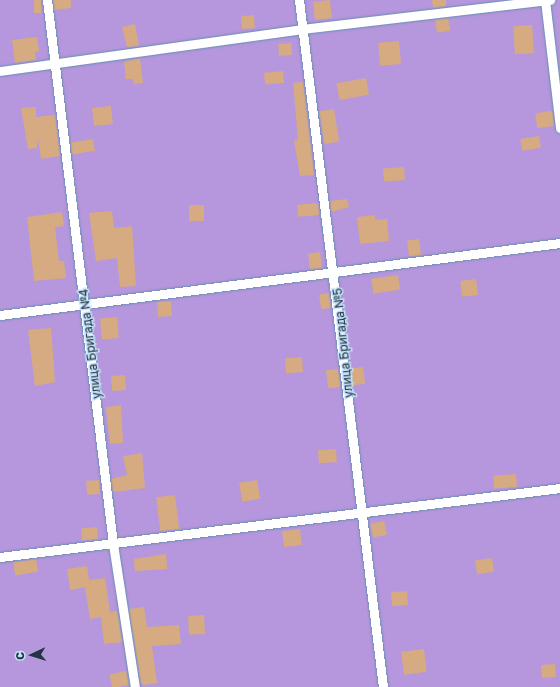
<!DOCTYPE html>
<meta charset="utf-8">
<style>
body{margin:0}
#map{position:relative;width:560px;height:687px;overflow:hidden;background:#a6d5fc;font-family:"Golos Text",sans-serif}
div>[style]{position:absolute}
.green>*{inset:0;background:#b696dd;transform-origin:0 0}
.building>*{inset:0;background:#d6ab82;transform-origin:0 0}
.roads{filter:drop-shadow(0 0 1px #628fb4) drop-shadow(0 0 1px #628fb4)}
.lane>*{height:9px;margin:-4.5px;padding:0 4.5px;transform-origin:4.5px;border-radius:4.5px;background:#fff}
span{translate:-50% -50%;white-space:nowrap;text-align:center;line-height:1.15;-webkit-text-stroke:3px #c4dff7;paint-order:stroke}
.street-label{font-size:12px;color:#223544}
.north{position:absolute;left:12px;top:635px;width:40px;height:40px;-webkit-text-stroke:3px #c4dff7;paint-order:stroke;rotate:266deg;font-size:11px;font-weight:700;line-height:16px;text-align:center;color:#223544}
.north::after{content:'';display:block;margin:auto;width:14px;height:18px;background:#223544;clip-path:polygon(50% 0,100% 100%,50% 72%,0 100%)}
</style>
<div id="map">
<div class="green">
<div style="left:0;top:0;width:560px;height:687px"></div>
</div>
<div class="building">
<div style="left:34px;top:0;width:7px;height:13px"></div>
<div style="clip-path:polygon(53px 0,71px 0,71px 8px,54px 10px)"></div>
<div style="left:330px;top:0;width:18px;height:17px;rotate:84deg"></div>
<div style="clip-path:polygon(432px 0,446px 0,446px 6px,433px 8px)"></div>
<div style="left:254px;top:15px;width:13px;height:13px;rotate:86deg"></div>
<div style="left:448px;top:18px;width:13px;height:13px;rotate:81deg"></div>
<div style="clip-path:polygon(135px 24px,139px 46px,127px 47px,122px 27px)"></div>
<div style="left:532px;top:25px;width:28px;height:19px;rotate:86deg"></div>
<div style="clip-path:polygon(37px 37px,39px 51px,35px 52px,36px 60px,15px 63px,12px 40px)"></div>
<div style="left:399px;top:41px;width:23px;height:21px;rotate:85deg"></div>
<div style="left:291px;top:43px;width:12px;height:13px;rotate:85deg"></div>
<div style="clip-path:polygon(140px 58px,143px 83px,134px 84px,133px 79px,126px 79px,124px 62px)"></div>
<div style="left:283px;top:71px;width:12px;height:19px;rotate:85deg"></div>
<div style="left:366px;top:78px;width:17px;height:30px;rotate:80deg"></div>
<div style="clip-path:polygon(303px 82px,314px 175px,300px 176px,294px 141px,298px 140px,293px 83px)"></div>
<div style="left:111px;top:106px;width:18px;height:19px;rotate:84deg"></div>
<div style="clip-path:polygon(36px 107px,36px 117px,55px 115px,60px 156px,41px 159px,38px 139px,37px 148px,28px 149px,21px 108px)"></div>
<div style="left:334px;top:109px;width:33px;height:15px;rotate:81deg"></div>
<div style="left:552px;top:111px;width:15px;height:17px;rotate:82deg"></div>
<div style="left:539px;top:136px;width:12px;height:19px;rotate:81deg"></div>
<div style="left:93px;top:139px;width:12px;height:23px;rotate:81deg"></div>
<div style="left:404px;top:167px;width:13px;height:21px;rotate:86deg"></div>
<div style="clip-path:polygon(347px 199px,349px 207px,331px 212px,330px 201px)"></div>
<div style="left:318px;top:203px;width:12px;height:21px;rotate:85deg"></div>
<div style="left:189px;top:205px;width:15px;height:16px"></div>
<div style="clip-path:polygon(112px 211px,114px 228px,132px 226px,136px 286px,120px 287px,117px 258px,96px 261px,89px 213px)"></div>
<div style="clip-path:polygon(62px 212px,64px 226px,55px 227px,59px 261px,64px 261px,66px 278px,34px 281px,27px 217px)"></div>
<div style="clip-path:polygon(375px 215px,375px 220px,387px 219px,389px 241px,360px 244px,357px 217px)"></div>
<div style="left:419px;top:239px;width:16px;height:12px;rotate:83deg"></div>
<div style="left:320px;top:252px;width:16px;height:12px;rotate:83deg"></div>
<div style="left:398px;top:275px;width:15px;height:27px;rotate:82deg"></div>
<div style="left:476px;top:279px;width:16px;height:16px;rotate:83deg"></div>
<div style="left:329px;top:293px;width:15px;height:10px;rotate:82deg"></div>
<div style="left:171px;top:301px;width:15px;height:14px;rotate:86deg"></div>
<div style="left:117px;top:317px;width:21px;height:17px;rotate:85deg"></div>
<div style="clip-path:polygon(51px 328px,55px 382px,35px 386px,28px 330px)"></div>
<div style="left:302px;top:357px;width:15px;height:17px;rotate:86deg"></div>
<div style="left:363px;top:367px;width:17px;height:13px;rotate:83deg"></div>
<div style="left:338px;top:369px;width:18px;height:12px;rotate:84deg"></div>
<div style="left:125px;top:375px;width:15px;height:14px;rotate:86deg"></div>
<div style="clip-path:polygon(121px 405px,123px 443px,110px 444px,106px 407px)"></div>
<div style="left:336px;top:449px;width:13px;height:18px;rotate:86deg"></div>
<div style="clip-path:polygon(142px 453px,145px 488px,113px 492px,111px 479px,127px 475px,123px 456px)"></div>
<div style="left:516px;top:474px;width:13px;height:23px;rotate:86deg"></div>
<div style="left:99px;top:480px;width:14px;height:13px;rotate:86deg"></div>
<div style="left:257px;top:480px;width:19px;height:18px;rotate:81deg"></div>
<div style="left:175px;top:495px;width:34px;height:19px;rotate:83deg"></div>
<div style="left:384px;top:521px;width:14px;height:14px;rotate:78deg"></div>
<div style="left:97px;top:527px;width:12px;height:16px;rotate:85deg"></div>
<div style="left:300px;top:529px;width:16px;height:18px;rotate:83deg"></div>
<div style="clip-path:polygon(166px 554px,167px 569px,135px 571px,134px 559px)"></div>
<div style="left:492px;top:558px;width:14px;height:17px;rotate:82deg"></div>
<div style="left:36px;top:559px;width:13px;height:23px;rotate:81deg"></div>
<div style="clip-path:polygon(87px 566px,89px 580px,105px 578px,110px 612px,117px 611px,122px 642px,104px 644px,101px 617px,90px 619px,85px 587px,70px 590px,67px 569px)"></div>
<div style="left:407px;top:591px;width:14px;height:16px;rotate:86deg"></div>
<div style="clip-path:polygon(144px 607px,147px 627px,179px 625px,181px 644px,152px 646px,157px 683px,144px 685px,141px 683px,129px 609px)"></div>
<div style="left:204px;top:615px;width:19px;height:16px;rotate:87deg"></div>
<div style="left:424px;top:649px;width:23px;height:23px;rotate:83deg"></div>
<div style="left:555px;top:664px;width:13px;height:14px;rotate:86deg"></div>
<div style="left:126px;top:671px;width:14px;height:17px;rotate:78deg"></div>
</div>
<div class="roads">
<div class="lane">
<div style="left:47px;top:0;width:548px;rotate:83.08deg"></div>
<div style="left:113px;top:544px;width:145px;rotate:81.3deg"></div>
<div style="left:299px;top:0;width:692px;rotate:83.03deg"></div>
<div style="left:545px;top:0;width:129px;rotate:83.3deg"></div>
<div style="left:0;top:71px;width:305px;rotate:-7.9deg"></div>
<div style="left:302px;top:29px;width:250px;rotate:-6.7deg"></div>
<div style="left:0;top:315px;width:565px;rotate:-7.33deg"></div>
<div style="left:0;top:557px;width:564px;rotate:-7.02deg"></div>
</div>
</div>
<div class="street-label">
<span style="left:343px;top:343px;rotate:-96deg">улица Бригада №5</span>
<span style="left:90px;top:344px;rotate:-97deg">улица Бригада №4</span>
</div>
<div class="north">С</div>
</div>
